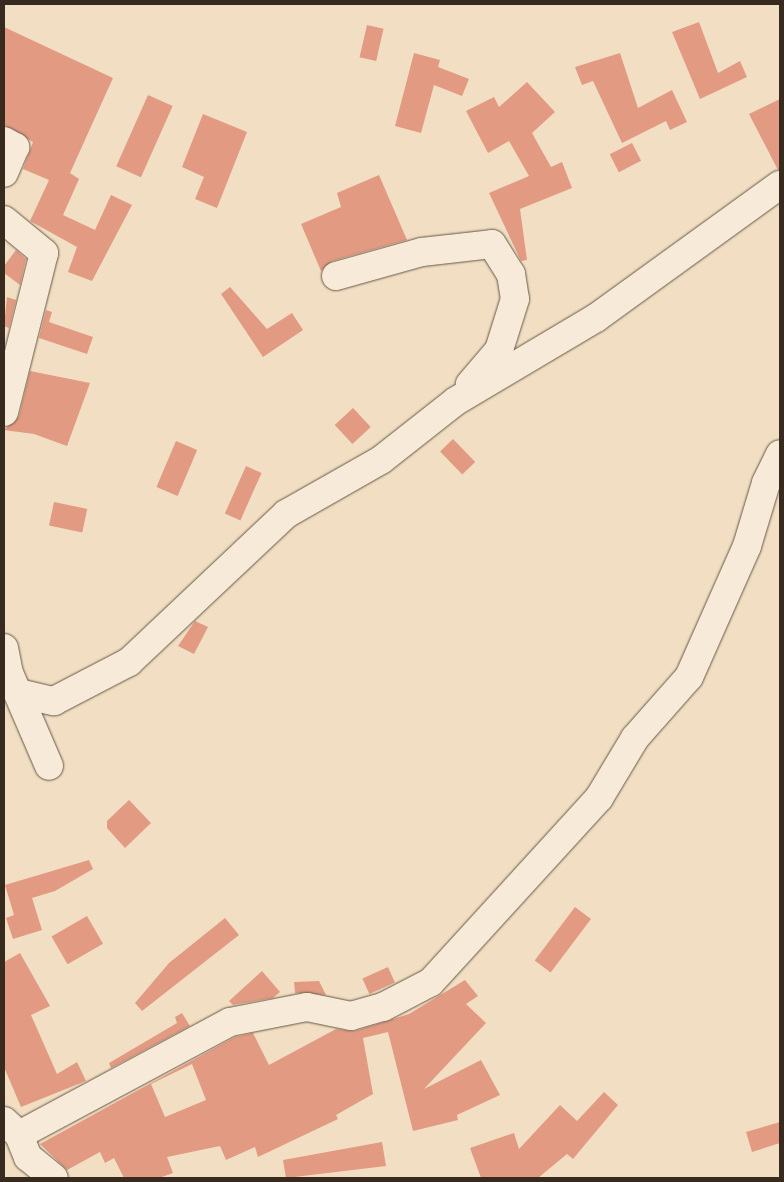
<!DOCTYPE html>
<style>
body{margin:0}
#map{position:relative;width:784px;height:1182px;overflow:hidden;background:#f2dfc3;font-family:Cardo,serif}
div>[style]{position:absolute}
.building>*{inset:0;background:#e29a82;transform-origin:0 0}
.roads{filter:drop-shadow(0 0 1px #655847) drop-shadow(0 0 1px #655847)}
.minor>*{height:28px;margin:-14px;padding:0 14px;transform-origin:14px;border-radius:14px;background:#f7ead8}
span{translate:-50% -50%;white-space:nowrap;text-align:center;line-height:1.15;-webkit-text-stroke:4px #f7ead8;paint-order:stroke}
.frame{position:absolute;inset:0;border:5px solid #362b1e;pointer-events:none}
</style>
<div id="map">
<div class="building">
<div style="clip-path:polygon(699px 22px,718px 73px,740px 61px,747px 77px,700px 99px,672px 32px)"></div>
<div style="left:367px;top:25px;width:17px;height:33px;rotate:13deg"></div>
<div style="clip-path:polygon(4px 27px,113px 78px,70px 173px,79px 179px,63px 215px,95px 230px,111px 195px,132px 205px,92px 281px,68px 272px,77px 247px,30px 221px,49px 180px,23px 169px,33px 142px,4px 125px)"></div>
<div style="clip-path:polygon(414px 53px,440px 60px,438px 67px,469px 79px,462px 96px,434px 85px,421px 133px,395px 126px)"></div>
<div style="clip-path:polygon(620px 53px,638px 108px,672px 90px,687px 122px,670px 130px,666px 121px,622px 143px,593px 81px,582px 85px,575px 67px)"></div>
<div style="clip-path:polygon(527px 82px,555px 112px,532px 133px,551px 167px,562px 162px,572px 188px,520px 209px,527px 260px,521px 261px,489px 193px,529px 176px,509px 141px,488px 153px,466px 111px,494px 97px,499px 107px)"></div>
<div style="left:148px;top:95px;width:27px;height:78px;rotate:24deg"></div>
<div style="clip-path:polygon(780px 99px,780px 170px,778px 170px,749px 114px)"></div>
<div style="clip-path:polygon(203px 114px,247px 132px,217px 208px,195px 199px,204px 177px,182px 167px)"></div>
<div style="left:632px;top:143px;width:20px;height:25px;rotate:63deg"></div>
<div style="clip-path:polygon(379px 175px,407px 240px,332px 261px,321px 271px,301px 224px,341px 207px,337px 193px)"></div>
<div style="clip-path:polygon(16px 250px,26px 259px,20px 285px,4px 273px,4px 266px)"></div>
<div style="clip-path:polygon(230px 287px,267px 329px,292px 313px,303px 330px,263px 357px,221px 294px)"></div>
<div style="clip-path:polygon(7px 297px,16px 300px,9px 328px,4px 326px)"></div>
<div style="clip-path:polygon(46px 310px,52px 312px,49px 322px,93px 337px,87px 354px,39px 338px)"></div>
<div style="clip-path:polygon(30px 371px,90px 383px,67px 446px,34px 434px,4px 430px,19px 416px)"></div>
<div style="left:353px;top:408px;width:26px;height:25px;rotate:47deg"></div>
<div style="left:453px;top:439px;width:32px;height:18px;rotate:46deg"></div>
<div style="left:176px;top:441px;width:23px;height:50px;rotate:23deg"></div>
<div style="left:246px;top:466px;width:17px;height:52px;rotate:24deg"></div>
<div style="left:54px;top:502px;width:34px;height:24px;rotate:12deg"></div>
<div style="clip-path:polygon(195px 621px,208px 627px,194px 654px,178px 646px)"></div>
<div style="clip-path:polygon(129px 800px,151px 823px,125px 848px,107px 828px,107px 821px)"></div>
<div style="clip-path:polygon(89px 860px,93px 869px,55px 891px,32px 898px,42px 930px,13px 939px,6px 918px,14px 915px,5px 885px)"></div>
<div style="left:575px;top:907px;width:20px;height:67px;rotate:37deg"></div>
<div style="left:87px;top:916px;width:32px;height:41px;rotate:60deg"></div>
<div style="clip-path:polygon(225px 918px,239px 935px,142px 1011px,135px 1003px,169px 963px)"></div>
<div style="clip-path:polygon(20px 953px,50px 1006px,31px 1015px,57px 1074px,77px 1062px,86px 1081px,21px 1107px,4px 1067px,4px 962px)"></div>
<div style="left:388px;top:967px;width:17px;height:28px;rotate:66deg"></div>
<div style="clip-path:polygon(262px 971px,280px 992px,273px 998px,233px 1005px,229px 1001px)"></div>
<div style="clip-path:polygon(evenodd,465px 980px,478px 996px,466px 1004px,486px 1023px,424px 1089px,481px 1060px,500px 1095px,457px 1115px,458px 1120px,413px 1131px,388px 1032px,363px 1038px,373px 1094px,336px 1115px,338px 1119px,258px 1157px,255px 1147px,226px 1160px,220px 1146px,167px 1157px,173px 1173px,159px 1178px,124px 1178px,114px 1158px,105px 1163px,100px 1152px,67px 1170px,40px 1144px,235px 1037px,253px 1033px,269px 1065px,336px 1029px,355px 1031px,409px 1014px,465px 980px,192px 1064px,206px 1100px,165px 1117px,151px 1084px,192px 1064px)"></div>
<div style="clip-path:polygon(319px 981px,326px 995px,295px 993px,294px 982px)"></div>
<div style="clip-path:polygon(182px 1013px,190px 1026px,111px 1068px,109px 1063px,177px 1023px,175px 1017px)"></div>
<div style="clip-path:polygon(604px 1092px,618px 1105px,573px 1159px,567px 1154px,538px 1178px,481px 1178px,470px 1148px,514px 1133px,519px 1149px,560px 1105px,577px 1121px)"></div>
<div style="clip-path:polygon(780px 1122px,780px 1143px,752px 1152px,746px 1132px)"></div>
<div style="clip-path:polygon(382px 1142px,386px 1166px,286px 1178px,283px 1160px)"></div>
</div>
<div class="roads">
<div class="minor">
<div style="left:4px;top:141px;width:13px;rotate:29deg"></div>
<div style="left:15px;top:147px;width:28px;rotate:113deg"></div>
<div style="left:4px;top:220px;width:52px;rotate:39.5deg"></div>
<div style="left:44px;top:253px;width:164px;rotate:104.1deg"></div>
<div style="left:336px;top:276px;width:89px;rotate:-15.6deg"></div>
<div style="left:422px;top:252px;width:70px;rotate:-6.5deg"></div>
<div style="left:492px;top:244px;width:36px;rotate:58deg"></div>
<div style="left:511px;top:274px;width:25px;rotate:81deg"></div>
<div style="left:515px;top:299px;width:53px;rotate:107.4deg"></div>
<div style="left:499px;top:350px;width:45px;rotate:130.5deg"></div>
<div style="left:4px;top:648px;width:25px;rotate:79deg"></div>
<div style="left:9px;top:673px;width:101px;rotate:66.7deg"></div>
<div style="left:18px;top:693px;width:37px;rotate:13deg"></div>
<div style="left:54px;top:701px;width:85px;rotate:-27.5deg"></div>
<div style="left:129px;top:662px;width:216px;rotate:-43.3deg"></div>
<div style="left:286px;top:514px;width:109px;rotate:-29.6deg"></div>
<div style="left:381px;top:460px;width:95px;rotate:-38.2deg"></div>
<div style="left:456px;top:401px;width:163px;rotate:-30.7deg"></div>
<div style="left:596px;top:318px;width:227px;rotate:-35.9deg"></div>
<div style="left:4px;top:1121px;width:21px;rotate:43deg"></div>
<div style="left:19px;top:1135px;width:24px;rotate:68deg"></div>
<div style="left:28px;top:1157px;width:33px;rotate:39deg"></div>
<div style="left:19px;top:1135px;width:239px;rotate:-28.2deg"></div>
<div style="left:230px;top:1022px;width:78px;rotate:-11deg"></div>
<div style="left:307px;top:1007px;width:45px;rotate:11.6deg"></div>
<div style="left:351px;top:1016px;width:33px;rotate:-16deg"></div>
<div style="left:383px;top:1007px;width:54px;rotate:-27.5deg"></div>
<div style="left:431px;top:982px;width:249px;rotate:-47.6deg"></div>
<div style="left:599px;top:798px;width:70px;rotate:-59deg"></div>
<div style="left:635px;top:738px;width:81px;rotate:-48.5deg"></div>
<div style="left:689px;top:677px;width:143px;rotate:-66.1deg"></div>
<div style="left:747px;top:546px;width:66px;rotate:-73.2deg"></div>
<div style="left:766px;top:483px;width:32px;rotate:-64deg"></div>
</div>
</div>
<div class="frame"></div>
</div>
